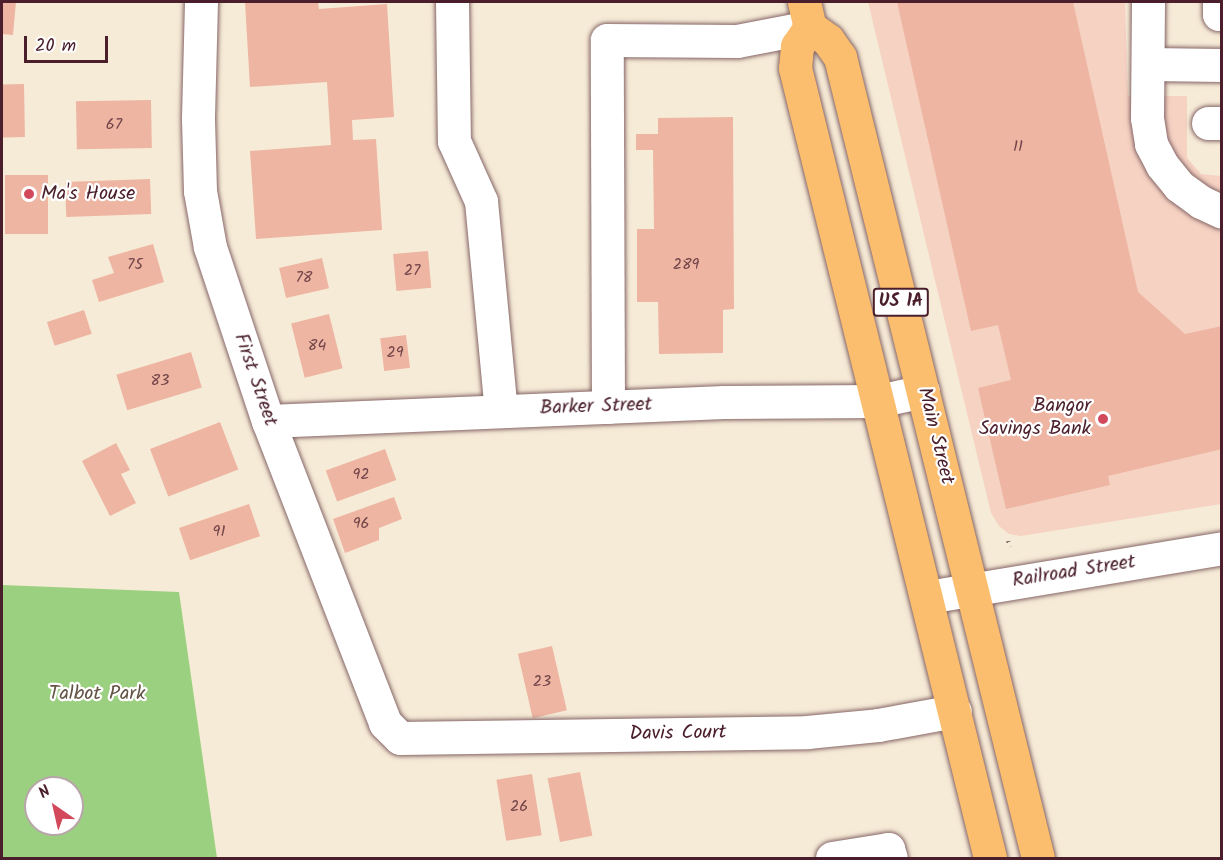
<!DOCTYPE html>
<style>
body{margin:0}
#map{position:relative;width:1223px;height:860px;overflow:hidden;background:#f6ebd7;font-family:Kalam,sans-serif}
div>[style]{position:absolute}
.built>*{inset:0;background:#f6d2c3}
.green>*{inset:0;background:#9cd081}
.building>*{inset:0;background:#edb5a2;transform-origin:0 0}
.path>*{height:4px;margin-top:-2px;transform-origin:0;background:repeating-linear-gradient(90deg,#866667 0 1.5px,transparent 0 6px)}
.roads{filter:drop-shadow(0 0 2px #866667) drop-shadow(0 0 2px #866667)}
.minor>*{height:33px;margin:-16.5px;padding:0 16.5px;transform-origin:16.5px;border-radius:16.5px;background:#fff}
.major>*{height:33px;margin:-16.5px;padding:0 16.5px;transform-origin:16.5px;border-radius:16.5px;background:#fbbd6e}
.dots>*{width:16px;height:16px;translate:-50% -50%;box-sizing:border-box;border:3px solid #fff;border-radius:50%}
span{translate:-50% -50%;white-space:nowrap;text-align:center;line-height:1.15;-webkit-text-stroke:4.5px #fff;paint-order:stroke}
.number-label{font-size:16px;color:#734449}
.number-label span{-webkit-text-stroke-width:0}
.shield-label span{padding:2px 4px;background:#fff;border:2px solid;border-radius:4px;-webkit-text-stroke-width:0}
.shield-label{font-size:18px;color:#4a1f2b;font-weight:700}
.poi-label{font-size:20px;color:#4a1f2b}
.left{translate:0 -50%;text-align:left}
.right{translate:-100% -50%;text-align:right}
.street-label{font-size:20px;color:#4a1f2b}
.park-label{font-size:20px;color:#635445}
.frame{position:absolute;inset:0;border:3px solid #4a1f2b;pointer-events:none}
.north{position:absolute;left:24px;top:776px;width:60px;height:60px;box-sizing:border-box;background:#fff;border:2px solid #b7a5aa;border-radius:50%;rotate:326deg;font-size:16px;font-weight:700;line-height:24px;text-align:center;color:#4a1f2b}
.north::after{content:'';display:block;margin:auto;width:21px;height:27px;background:#d1495b;clip-path:polygon(50% 0,100% 100%,50% 72%,0 100%)}
.scale{position:absolute;left:24px;top:36px;width:84px;height:27px;box-sizing:border-box;border:3px solid #4a1f2b;border-top:0;padding-left:8px;font-size:18px;line-height:21px;white-space:nowrap;color:#4a1f2b;-webkit-text-stroke:4px #fff;paint-order:stroke}
</style>
<div id="map">
<div class="built">
<div style="clip-path:polygon(868px 2px,1125px 2px,1128px 96px,1187px 96px,1187px 158px,1201px 174px,1221px 176px,1221px 504px,1021px 536px,1009px 534px,999px 526px,991px 513px)"></div>
</div>
<div class="green">
<div style="clip-path:polygon(evenodd,2px 585px,179px 592px,217px 858px,2px 858px,2px 585px,36px 788px,72px 788px,72px 824px,36px 824px,36px 788px)"></div>
</div>
<div class="building">
<div style="clip-path:polygon(2px 2px,16px 2px,13px 35px,2px 34px)"></div>
<div style="clip-path:polygon(245px 2px,318px 2px,319px 9px,387px 4px,394px 117px,352px 120px,353px 140px,376px 139px,382px 230px,256px 239px,250px 151px,331px 145px,327px 82px,250px 87px)"></div>
<div style="clip-path:polygon(897px 2px,1073px 2px,1138px 292px,1185px 334px,1222px 326px,1222px 449px,1108px 476px,1110px 485px,1006px 509px,978px 388px,1011px 380px,998px 325px,971px 331px)"></div>
<div style="left:24px;top:84px;width:53px;height:22px;rotate:89deg"></div>
<div style="left:151px;top:100px;width:48px;height:75px;rotate:89deg"></div>
<div style="clip-path:polygon(733px 117px,734px 309px,723px 310px,723px 353px,659px 354px,658px 302px,637px 302px,637px 229px,654px 229px,653px 150px,636px 150px,636px 134px,658px 134px,658px 118px)"></div>
<div style="left:5px;top:175px;width:43px;height:59px"></div>
<div style="left:150px;top:179px;width:35px;height:85px;rotate:88deg"></div>
<div style="clip-path:polygon(153px 244px,164px 282px,99px 302px,92px 280px,114px 273px,108px 257px)"></div>
<div style="left:428px;top:251px;width:37px;height:35px;rotate:85deg"></div>
<div style="left:322px;top:258px;width:31px;height:44px;rotate:77deg"></div>
<div style="left:84px;top:310px;width:25px;height:39px;rotate:72deg"></div>
<div style="left:329px;top:314px;width:56px;height:39px;rotate:76deg"></div>
<div style="left:406px;top:335px;width:33px;height:26px;rotate:83deg"></div>
<div style="left:191px;top:352px;width:37px;height:78px;rotate:73deg"></div>
<div style="left:220px;top:422px;width:51px;height:75px;rotate:69deg"></div>
<div style="clip-path:polygon(116px 443px,130px 470px,121px 474px,136px 503px,110px 516px,82px 461px)"></div>
<div style="left:385px;top:449px;width:33px;height:63px;rotate:70deg"></div>
<div style="clip-path:polygon(394px 497px,402px 519px,379px 528px,379px 540px,345px 553px,333px 519px)"></div>
<div style="left:249px;top:504px;width:34px;height:74px;rotate:71deg"></div>
<div style="left:552px;top:646px;width:66px;height:35px;rotate:77deg"></div>
<div style="left:580px;top:772px;width:65px;height:33px;rotate:79deg"></div>
<div style="left:532px;top:774px;width:62px;height:36px;rotate:81deg"></div>
</div>
<div class="path">
<div style="left:1008px;top:541px;width:6px;rotate:72deg"></div>
</div>
<div class="roads">
<div class="minor">
<div style="left:201px;top:2px;width:117px;rotate:91.5deg"></div>
<div style="left:198px;top:119px;width:72px;rotate:88.4deg"></div>
<div style="left:200px;top:191px;width:57px;rotate:79.9deg"></div>
<div style="left:210px;top:247px;width:183px;rotate:71.6deg"></div>
<div style="left:268px;top:421px;width:324px;rotate:68.8deg"></div>
<div style="left:385px;top:723px;width:21px;rotate:45deg"></div>
<div style="left:400px;top:738px;width:407px;rotate:-0.8deg"></div>
<div style="left:807px;top:732px;width:71px;rotate:-5.6deg"></div>
<div style="left:878px;top:725px;width:78px;rotate:-10.3deg"></div>
<div style="left:452px;top:2px;width:139px;rotate:89.2deg"></div>
<div style="left:454px;top:141px;width:66px;rotate:65.8deg"></div>
<div style="left:481px;top:201px;width:211px;rotate:84.6deg"></div>
<div style="left:1148px;top:2px;width:116px;rotate:90.5deg"></div>
<div style="left:1147px;top:118px;width:26px;rotate:81deg"></div>
<div style="left:1151px;top:144px;width:24px;rotate:62deg"></div>
<div style="left:1162px;top:165px;width:27px;rotate:51deg"></div>
<div style="left:1179px;top:186px;width:27px;rotate:36deg"></div>
<div style="left:1201px;top:202px;width:23px;rotate:25deg"></div>
<div style="left:1219px;top:2px;width:12px;rotate:90deg"></div>
<div style="left:1219px;top:14px;width:3px"></div>
<div style="left:1149px;top:64px;width:73px;rotate:0.8deg"></div>
<div style="left:1208px;top:123px;width:14px"></div>
<div style="left:608px;top:407px;width:367px;rotate:-90.2deg"></div>
<div style="left:607px;top:40px;width:130px;rotate:0.4deg"></div>
<div style="left:737px;top:41px;width:74px;rotate:-10.9deg"></div>
<div style="left:268px;top:421px;width:456px;rotate:-2.4deg"></div>
<div style="left:724px;top:402px;width:154px;rotate:-0.4deg"></div>
<div style="left:878px;top:401px;width:46px;rotate:-12.5deg"></div>
<div style="left:927px;top:597px;width:299px;rotate:-9.4deg"></div>
<div style="left:832px;top:858px;width:57px;rotate:-9.1deg"></div>
<div style="left:888px;top:849px;width:9px;rotate:72deg"></div>
</div>
<div class="major">
<div style="left:804px;top:2px;width:26px;rotate:77deg"></div>
<div style="left:810px;top:27px;width:22px;rotate:36deg"></div>
<div style="left:828px;top:40px;width:21px;rotate:55deg"></div>
<div style="left:840px;top:57px;width:825px;rotate:76.12deg"></div>
<div style="left:810px;top:27px;width:23px;rotate:124deg"></div>
<div style="left:797px;top:46px;width:22px;rotate:95deg"></div>
<div style="left:795px;top:68px;width:814px;rotate:76.13deg"></div>
</div>
</div>
<div class="dots">
<div style="left:29px;top:194px;background:#d1495b"></div>
<div style="left:1103px;top:419px;background:#d1495b"></div>
</div>
<div class="number-label">
<span style="left:114px;top:125px">67</span>
<span style="left:1018px;top:147px">11</span>
<span style="left:135px;top:265px">75</span>
<span style="left:686px;top:265px">289</span>
<span style="left:412px;top:271px">27</span>
<span style="left:304px;top:278px">78</span>
<span style="left:317px;top:346px">84</span>
<span style="left:395px;top:353px">29</span>
<span style="left:160px;top:381px">83</span>
<span style="left:361px;top:475px">92</span>
<span style="left:361px;top:524px">96</span>
<span style="left:219px;top:532px">91</span>
<span style="left:542px;top:682px">23</span>
<span style="left:519px;top:807px">26</span>
</div>
<div class="shield-label">
<span style="left:901px;top:302px">US 1A</span>
</div>
<div class="poi-label">
<span class="left" style="left:41px;top:194px">Ma's House</span>
<span class="right" style="left:1091px;top:418px">Bangor<br>Savings Bank</span>
</div>
<div class="street-label">
<span style="left:255px;top:380px;rotate:71deg">First Street</span>
<span style="left:596px;top:407px;rotate:-2deg">Barker Street</span>
<span style="left:935px;top:436px;rotate:76deg">Main Street</span>
<span style="left:1074px;top:572px;rotate:-9deg">Railroad Street</span>
<span style="left:678px;top:734px;rotate:-1deg">Davis Court</span>
</div>
<div class="park-label">
<span style="left:97px;top:694px">Talbot Park</span>
</div>
<div class="frame"></div>
<div class="north">N</div>
<div class="scale">20 m</div>
</div>
